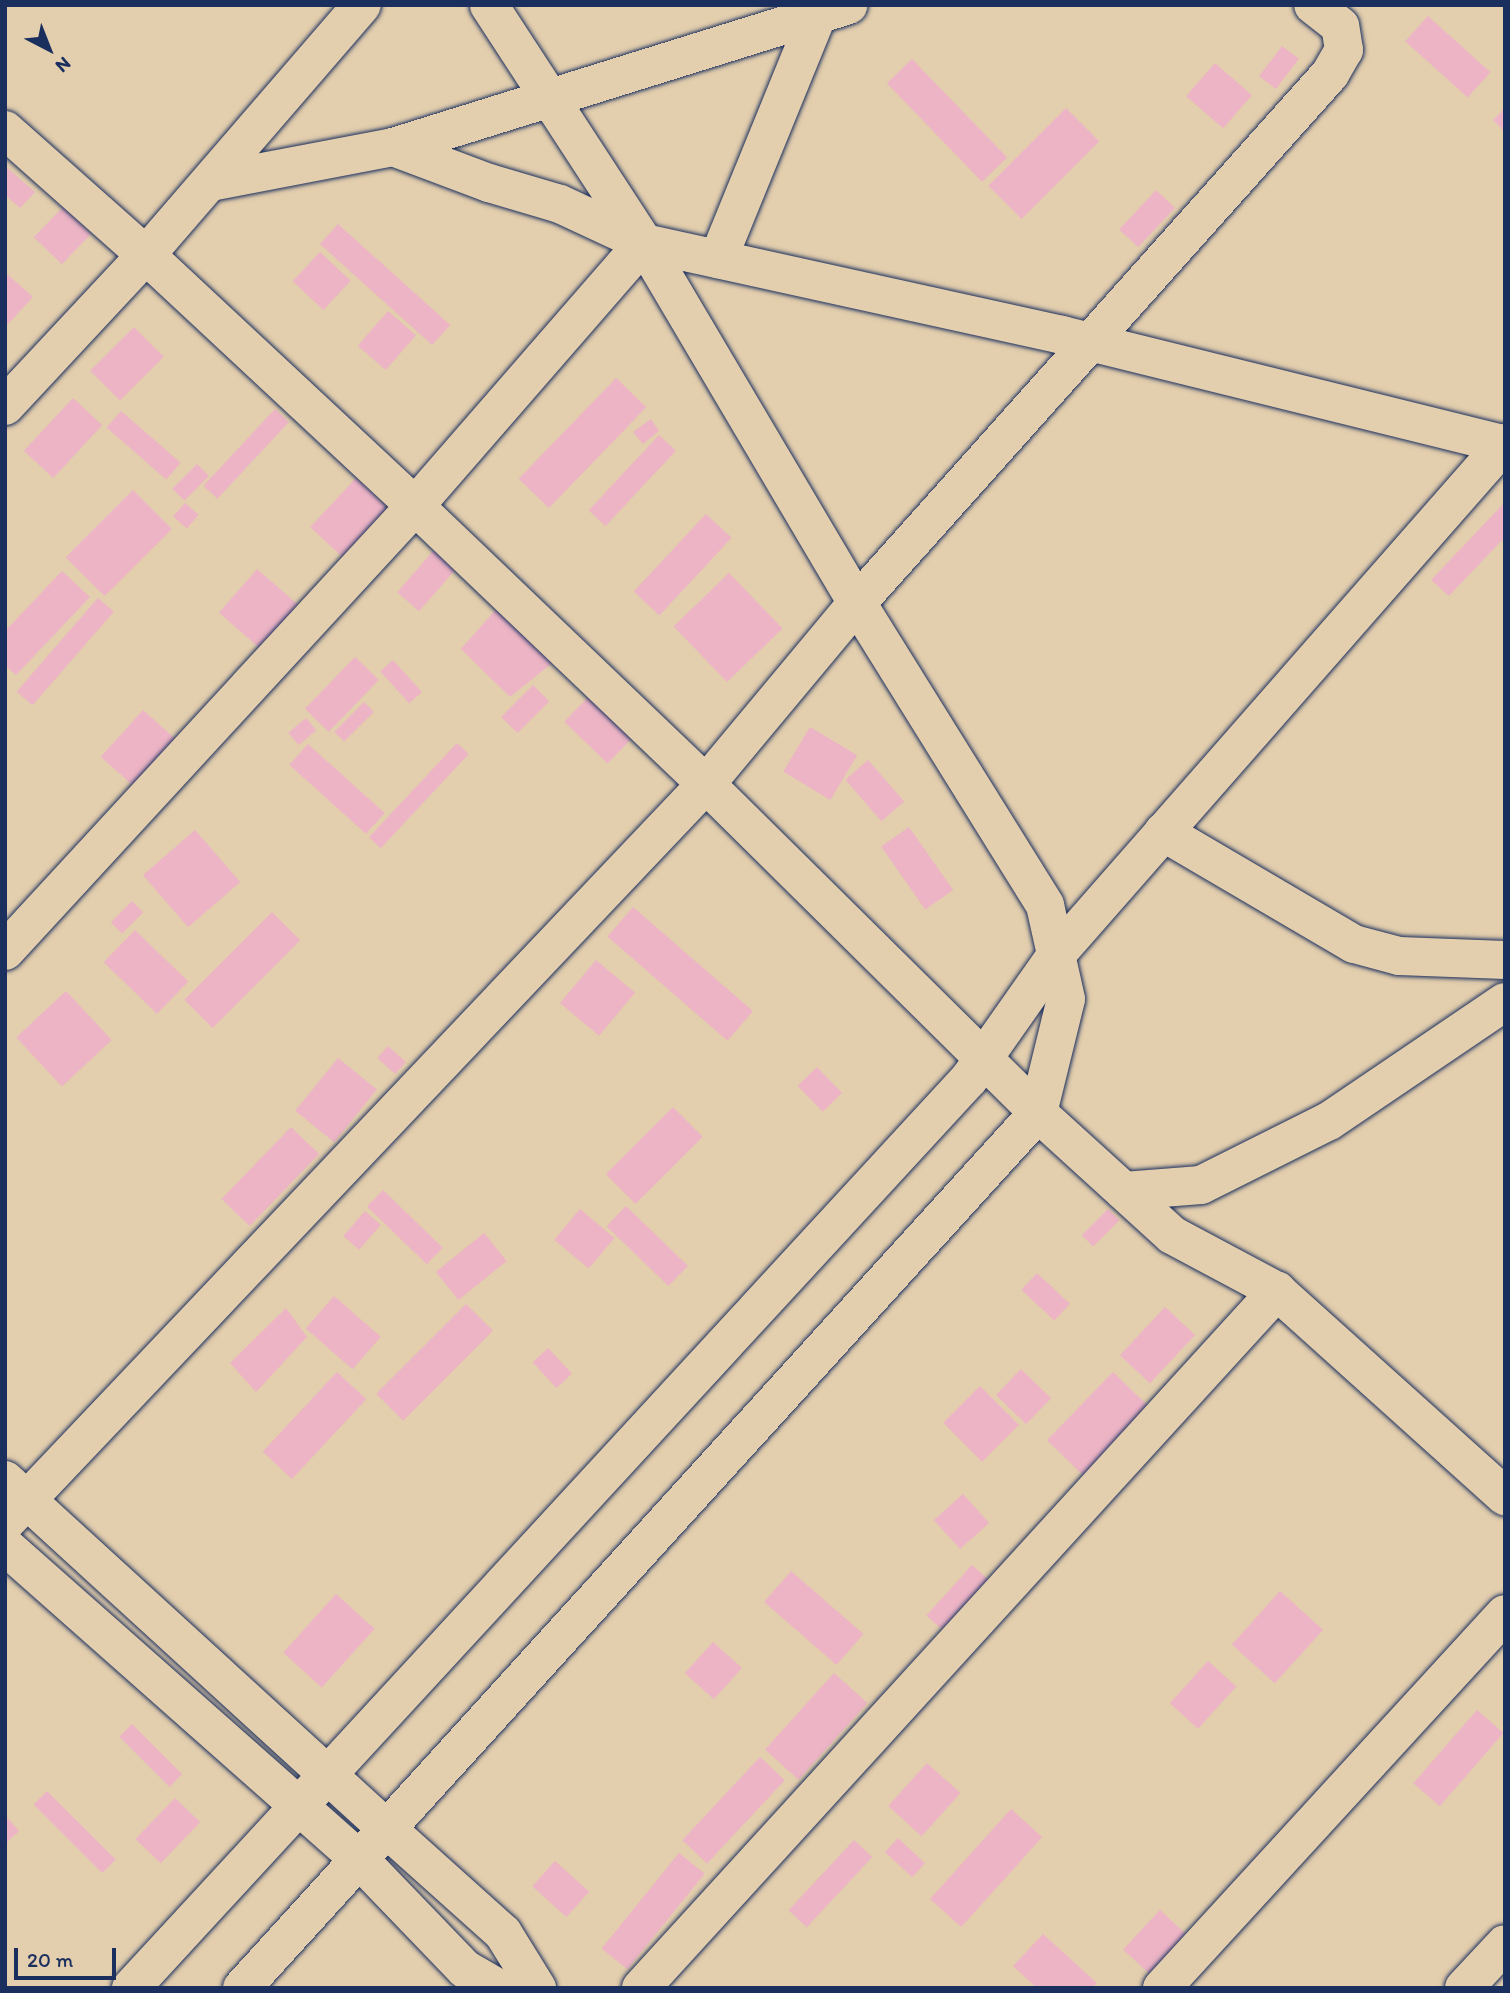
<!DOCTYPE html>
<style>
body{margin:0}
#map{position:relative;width:1510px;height:1993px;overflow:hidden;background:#e3cead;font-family:Itim,sans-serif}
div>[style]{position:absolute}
.building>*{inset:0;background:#edb4c5;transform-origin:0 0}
.roads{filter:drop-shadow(0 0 2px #1b2f5e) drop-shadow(0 0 2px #1b2f5e)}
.street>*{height:38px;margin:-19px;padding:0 19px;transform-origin:19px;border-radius:19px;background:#e3cead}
.secondary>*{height:38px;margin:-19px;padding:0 19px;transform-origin:19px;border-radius:19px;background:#e3cead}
span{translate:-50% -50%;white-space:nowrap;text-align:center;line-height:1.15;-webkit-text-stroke:5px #e3cead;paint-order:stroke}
.frame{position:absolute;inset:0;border:7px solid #1b2f5e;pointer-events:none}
.north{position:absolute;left:14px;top:14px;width:70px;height:70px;-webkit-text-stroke:5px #e3cead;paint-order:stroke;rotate:138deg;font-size:19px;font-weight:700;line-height:28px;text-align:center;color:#1b2f5e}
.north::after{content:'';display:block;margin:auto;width:24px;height:32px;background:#1b2f5e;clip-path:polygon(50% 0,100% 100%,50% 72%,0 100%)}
.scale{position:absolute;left:14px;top:1948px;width:102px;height:32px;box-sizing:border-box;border:4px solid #1b2f5e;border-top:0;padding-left:9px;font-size:21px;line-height:24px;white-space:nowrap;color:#1b2f5e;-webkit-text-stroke:5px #e3cead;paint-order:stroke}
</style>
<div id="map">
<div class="building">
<div style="left:1428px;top:16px;width:84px;height:34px;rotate:42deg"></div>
<div style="left:1282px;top:46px;width:21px;height:38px;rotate:37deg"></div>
<div style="left:912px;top:59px;width:137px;height:35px;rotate:46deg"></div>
<div style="left:1215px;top:63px;width:49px;height:44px;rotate:41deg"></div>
<div style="left:1066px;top:108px;width:47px;height:110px;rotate:45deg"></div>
<div style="clip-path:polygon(1505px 108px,1505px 132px,1493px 120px)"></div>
<div style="clip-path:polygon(5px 166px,35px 192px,20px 208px,5px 195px)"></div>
<div style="left:1156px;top:190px;width:26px;height:54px;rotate:43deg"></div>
<div style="left:63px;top:207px;width:39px;height:42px;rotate:44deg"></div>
<div style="left:338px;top:224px;width:151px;height:27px;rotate:42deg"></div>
<div style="left:320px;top:252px;width:42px;height:40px;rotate:43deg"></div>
<div style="clip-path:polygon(5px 272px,33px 297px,7px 325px,5px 324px)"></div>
<div style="left:388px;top:311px;width:37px;height:46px;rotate:41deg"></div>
<div style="left:134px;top:327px;width:42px;height:62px;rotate:45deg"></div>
<div style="left:616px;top:378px;width:42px;height:140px;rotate:44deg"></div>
<div style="left:73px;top:398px;width:40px;height:72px;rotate:43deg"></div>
<div style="left:275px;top:409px;width:19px;height:105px;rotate:43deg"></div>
<div style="left:121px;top:411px;width:79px;height:22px;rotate:41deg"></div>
<div style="clip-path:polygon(651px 419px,659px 431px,643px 444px,633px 432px)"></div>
<div style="left:659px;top:435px;width:23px;height:103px;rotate:43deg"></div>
<div style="left:197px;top:464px;width:17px;height:35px;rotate:45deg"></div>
<div style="left:356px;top:478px;width:45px;height:67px;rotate:43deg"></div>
<div style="left:133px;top:490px;width:55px;height:95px;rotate:45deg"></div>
<div style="clip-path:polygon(1505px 502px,1505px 537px,1449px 596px,1431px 580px)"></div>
<div style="left:185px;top:503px;width:18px;height:18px;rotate:41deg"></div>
<div style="left:706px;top:514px;width:35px;height:106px;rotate:43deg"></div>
<div style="left:434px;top:550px;width:29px;height:56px;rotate:41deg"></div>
<div style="left:257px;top:569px;width:56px;height:58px;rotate:41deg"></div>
<div style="clip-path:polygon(62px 571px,90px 597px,16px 675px,5px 665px,5px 631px)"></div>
<div style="left:729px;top:573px;width:77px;height:77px;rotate:46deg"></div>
<div style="left:98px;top:598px;width:21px;height:124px;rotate:41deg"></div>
<div style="clip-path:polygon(497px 608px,556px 660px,510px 697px,461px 649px)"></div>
<div style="left:355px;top:657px;width:33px;height:72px;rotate:44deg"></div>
<div style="left:393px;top:660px;width:43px;height:17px;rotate:48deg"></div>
<div style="left:533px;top:685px;width:23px;height:45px;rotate:45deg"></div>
<div style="left:597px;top:688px;width:60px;height:47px;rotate:44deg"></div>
<div style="left:364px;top:702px;width:14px;height:42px;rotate:45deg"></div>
<div style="left:143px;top:710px;width:46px;height:63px;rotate:42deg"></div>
<div style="left:306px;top:718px;width:16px;height:23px;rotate:50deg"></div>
<div style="left:810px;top:727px;width:55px;height:52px;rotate:31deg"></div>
<div style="left:457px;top:743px;width:16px;height:129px;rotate:43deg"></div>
<div style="left:308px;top:744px;width:103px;height:28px;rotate:42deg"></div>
<div style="left:868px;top:760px;width:55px;height:30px;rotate:49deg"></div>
<div style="left:909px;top:827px;width:77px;height:34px;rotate:55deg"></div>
<div style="left:195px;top:830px;width:69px;height:69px;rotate:49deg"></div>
<div style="left:132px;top:901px;width:16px;height:30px;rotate:45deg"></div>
<div style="left:633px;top:907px;width:159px;height:39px;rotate:41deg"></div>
<div style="left:272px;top:912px;width:40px;height:124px;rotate:45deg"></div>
<div style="left:135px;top:930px;width:74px;height:45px;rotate:44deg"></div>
<div style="left:596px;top:960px;width:51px;height:56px;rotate:40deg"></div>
<div style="left:66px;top:991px;width:67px;height:68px;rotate:47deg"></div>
<div style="left:388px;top:1046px;width:24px;height:16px;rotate:42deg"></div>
<div style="left:338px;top:1058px;width:50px;height:68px;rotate:39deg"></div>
<div style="left:817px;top:1067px;width:36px;height:27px;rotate:46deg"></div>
<div style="left:673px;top:1107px;width:42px;height:95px;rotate:45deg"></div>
<div style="left:291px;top:1127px;width:39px;height:100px;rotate:44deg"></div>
<div style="left:383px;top:1190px;width:83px;height:23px;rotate:44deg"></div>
<div style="left:626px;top:1206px;width:86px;height:28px;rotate:44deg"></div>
<div style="left:580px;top:1209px;width:45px;height:40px;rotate:40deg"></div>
<div style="left:1108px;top:1209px;width:16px;height:37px;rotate:45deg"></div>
<div style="left:365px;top:1211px;width:21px;height:33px;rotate:41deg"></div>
<div style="left:484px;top:1233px;width:36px;height:62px;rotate:51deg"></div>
<div style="left:1037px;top:1273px;width:45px;height:23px;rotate:43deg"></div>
<div style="left:334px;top:1296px;width:62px;height:43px;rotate:41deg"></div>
<div style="left:466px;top:1304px;width:38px;height:127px;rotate:45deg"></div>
<div style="left:1165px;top:1307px;width:41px;height:66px;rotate:43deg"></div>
<div style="clip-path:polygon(286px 1308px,307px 1337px,256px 1392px,230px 1363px)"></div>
<div style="left:548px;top:1348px;width:35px;height:21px;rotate:47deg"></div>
<div style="left:1021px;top:1369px;width:42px;height:36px;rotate:44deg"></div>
<div style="left:337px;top:1372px;width:40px;height:109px;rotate:43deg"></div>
<div style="left:1113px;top:1372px;width:57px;height:95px;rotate:44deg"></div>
<div style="left:980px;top:1386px;width:55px;height:52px;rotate:45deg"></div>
<div style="left:963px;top:1494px;width:39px;height:39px;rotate:48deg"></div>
<div style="left:972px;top:1565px;width:28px;height:68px;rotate:42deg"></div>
<div style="left:791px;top:1571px;width:96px;height:41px;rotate:41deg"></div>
<div style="left:1280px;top:1591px;width:58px;height:72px;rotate:42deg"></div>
<div style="left:336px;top:1594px;width:52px;height:79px;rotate:42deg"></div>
<div style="left:713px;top:1642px;width:39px;height:42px;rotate:42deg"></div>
<div style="left:1208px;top:1661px;width:38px;height:57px;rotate:42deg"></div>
<div style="left:834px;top:1673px;width:45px;height:103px;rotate:42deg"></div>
<div style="left:1477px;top:1710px;width:35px;height:97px;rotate:41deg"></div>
<div style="left:132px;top:1724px;width:71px;height:18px;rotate:45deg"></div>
<div style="left:760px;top:1757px;width:34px;height:114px;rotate:43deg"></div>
<div style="left:927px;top:1763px;width:45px;height:58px;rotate:42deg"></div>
<div style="left:47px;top:1791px;width:97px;height:19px;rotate:45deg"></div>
<div style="left:175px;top:1798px;width:35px;height:57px;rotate:44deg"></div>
<div style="left:1011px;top:1809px;width:42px;height:121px;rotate:42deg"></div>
<div style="clip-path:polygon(5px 1815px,19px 1831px,5px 1844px)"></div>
<div style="left:898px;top:1838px;width:37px;height:19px;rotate:43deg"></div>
<div style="left:854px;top:1840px;width:25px;height:96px;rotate:43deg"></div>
<div style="left:679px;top:1853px;width:33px;height:123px;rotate:39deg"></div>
<div style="left:555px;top:1861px;width:46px;height:34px;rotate:42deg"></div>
<div style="left:1160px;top:1910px;width:44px;height:54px;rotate:43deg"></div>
<div style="clip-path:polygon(1043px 1934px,1097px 1983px,1092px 1988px,1037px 1988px,1013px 1966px)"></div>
</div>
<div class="roads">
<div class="street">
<div style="left:5px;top:130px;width:188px;rotate:41.6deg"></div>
<div style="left:146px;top:255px;width:368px;rotate:43deg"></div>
<div style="left:415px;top:506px;width:402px;rotate:43.7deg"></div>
<div style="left:706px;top:784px;width:467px;rotate:44.7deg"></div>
<div style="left:1038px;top:1113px;width:181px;rotate:42.3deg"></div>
<div style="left:1172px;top:1235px;width:119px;rotate:28.1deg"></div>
<div style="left:1277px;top:1291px;width:307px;rotate:42deg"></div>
<div style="left:393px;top:147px;width:477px;rotate:-17.3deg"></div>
<div style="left:210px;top:182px;width:186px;rotate:-10.8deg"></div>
<div style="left:393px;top:147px;width:103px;rotate:20.6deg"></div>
<div style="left:489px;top:183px;width:74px;rotate:16.5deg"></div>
<div style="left:560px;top:204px;width:93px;rotate:24.9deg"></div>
<div style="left:644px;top:243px;width:428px;rotate:12.4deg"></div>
<div style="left:1062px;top:335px;width:456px;rotate:13.9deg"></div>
<div style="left:718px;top:259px;width:261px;rotate:-67.8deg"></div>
<div style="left:5px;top:406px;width:207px;rotate:-47deg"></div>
<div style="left:146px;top:255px;width:330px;rotate:-49.2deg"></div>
<div style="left:1163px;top:832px;width:221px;rotate:30.4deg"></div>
<div style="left:1354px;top:944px;width:47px;rotate:14.9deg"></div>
<div style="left:1399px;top:956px;width:106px;rotate:2.2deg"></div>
<div style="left:5px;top:951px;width:605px;rotate:-47.34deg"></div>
<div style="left:415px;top:506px;width:349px;rotate:-49deg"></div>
<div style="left:1056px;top:955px;width:681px;rotate:-48.75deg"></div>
<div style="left:1124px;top:1191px;width:77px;rotate:-4.5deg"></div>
<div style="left:1201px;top:1185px;width:143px;rotate:-26.6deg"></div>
<div style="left:1329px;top:1121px;width:212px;rotate:-34.1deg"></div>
<div style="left:5px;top:1523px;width:1019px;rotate:-46.51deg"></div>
<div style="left:706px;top:784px;width:236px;rotate:-50.2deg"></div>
<div style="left:857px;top:603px;width:710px;rotate:-48.2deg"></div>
<div style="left:1330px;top:74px;width:28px;rotate:-60deg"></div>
<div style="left:1344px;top:50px;width:24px;rotate:-99deg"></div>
<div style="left:1340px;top:26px;width:34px;rotate:-142deg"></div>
<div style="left:387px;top:1829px;width:156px;rotate:41.9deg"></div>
<div style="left:503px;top:1933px;width:65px;rotate:58.3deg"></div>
<div style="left:359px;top:1859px;width:153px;rotate:46.1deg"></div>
<div style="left:465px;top:1969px;width:38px;rotate:30deg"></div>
<div style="left:641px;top:1988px;width:944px;rotate:-47.62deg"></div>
<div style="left:1162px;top:1988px;width:507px;rotate:-47.48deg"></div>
<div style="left:1464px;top:1988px;width:60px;rotate:-47deg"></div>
</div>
<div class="secondary">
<div style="left:5px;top:1480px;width:517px;rotate:42.42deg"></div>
<div style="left:5px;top:1546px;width:473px;rotate:41.5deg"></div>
<div style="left:131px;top:1988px;width:1236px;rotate:-47.33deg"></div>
<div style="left:969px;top:1079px;width:151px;rotate:-54.9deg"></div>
<div style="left:242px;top:1988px;width:1183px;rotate:-47.71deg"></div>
<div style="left:1038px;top:1113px;width:117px;rotate:-76.2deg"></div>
<div style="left:1066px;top:999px;width:96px;rotate:-102.6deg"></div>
<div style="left:1045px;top:905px;width:356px;rotate:-121.9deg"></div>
<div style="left:857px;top:603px;width:418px;rotate:-120.6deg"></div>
<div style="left:644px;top:243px;width:284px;rotate:-123.1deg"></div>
</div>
</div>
<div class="frame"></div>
<div class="north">N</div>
<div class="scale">20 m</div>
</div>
